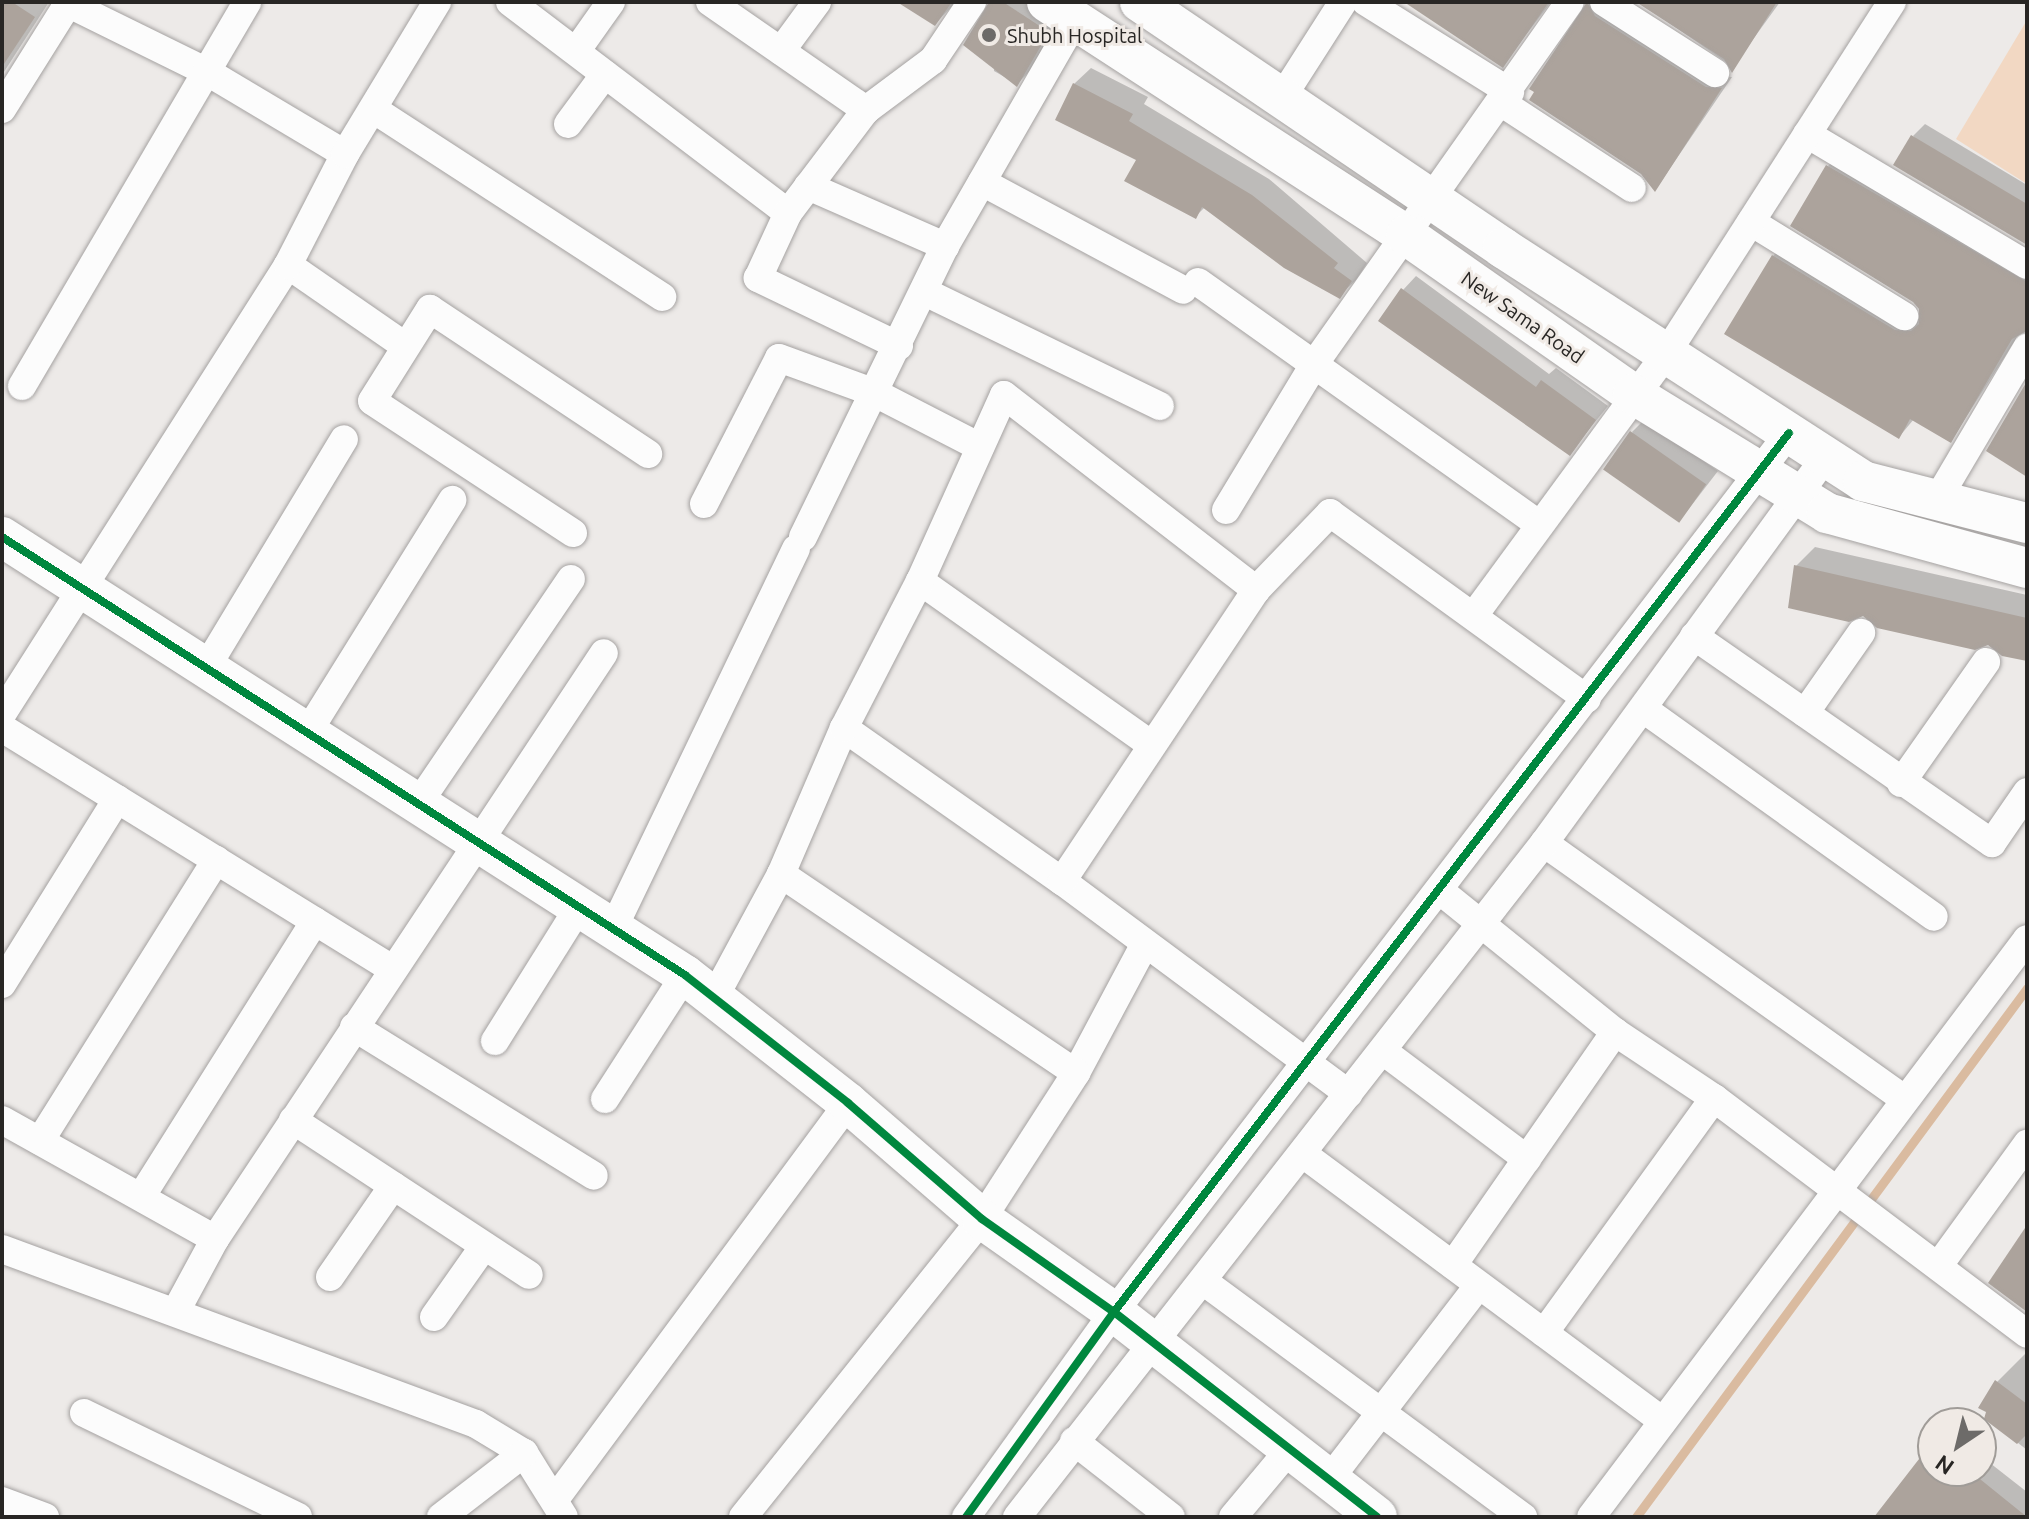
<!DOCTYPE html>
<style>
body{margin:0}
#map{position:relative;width:2029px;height:1519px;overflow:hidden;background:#edeae8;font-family:Ubuntu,sans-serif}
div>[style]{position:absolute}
.green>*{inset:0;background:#f2d8c3}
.shadow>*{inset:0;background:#0003}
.stream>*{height:9px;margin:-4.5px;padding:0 4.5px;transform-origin:4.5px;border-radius:4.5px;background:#dabba0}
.building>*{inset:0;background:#aca39c;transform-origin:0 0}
.roads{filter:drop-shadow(0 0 2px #a5a2a1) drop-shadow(0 0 2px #a5a2a1)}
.street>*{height:28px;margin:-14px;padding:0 14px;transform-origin:14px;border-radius:14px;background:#fcfcfc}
.secondary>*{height:40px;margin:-20px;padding:0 20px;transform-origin:20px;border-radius:20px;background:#fcfcfc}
.cycleway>*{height:8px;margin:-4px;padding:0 4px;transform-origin:4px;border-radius:4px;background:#00873e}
.dots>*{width:22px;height:22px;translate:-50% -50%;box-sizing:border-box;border:4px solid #f0eae5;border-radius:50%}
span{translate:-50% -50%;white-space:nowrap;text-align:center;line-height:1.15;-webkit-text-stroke:6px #f0eae5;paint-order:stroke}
.poi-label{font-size:20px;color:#282624}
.left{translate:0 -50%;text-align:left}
.street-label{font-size:20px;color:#282624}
.frame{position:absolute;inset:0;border:4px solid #282624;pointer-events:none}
.north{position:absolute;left:1917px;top:1407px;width:80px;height:80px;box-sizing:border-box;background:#f0eae5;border:2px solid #a09c98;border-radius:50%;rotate:215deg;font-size:22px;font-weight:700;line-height:32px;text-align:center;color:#282624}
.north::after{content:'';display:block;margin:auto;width:28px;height:36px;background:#6d6b69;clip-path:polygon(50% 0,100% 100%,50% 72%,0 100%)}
</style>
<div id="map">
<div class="green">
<div style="clip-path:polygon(2027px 20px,2027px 184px,1956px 139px)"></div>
</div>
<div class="shadow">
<div style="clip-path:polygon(2px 2px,49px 2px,2px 75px)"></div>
<div style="clip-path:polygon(906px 2px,956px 2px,935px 24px)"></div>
<div style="clip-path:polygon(989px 2px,1051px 2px,1066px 12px,1035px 66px,1017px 84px,994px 71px)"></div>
<div style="clip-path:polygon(1406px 2px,1551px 2px,1503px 65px)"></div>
<div style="clip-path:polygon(1606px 2px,1719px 76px,1732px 77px,1656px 189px,1586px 12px,1589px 2px)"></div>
<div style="clip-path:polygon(1639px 2px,1780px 2px,1733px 67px)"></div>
<div style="clip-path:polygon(1091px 68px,1148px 97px,1144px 104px,1269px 179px,1367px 263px,1356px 280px,1339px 296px,1205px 207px,1196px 216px,1074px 84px)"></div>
<div style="clip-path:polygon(1925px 124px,2027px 185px,2027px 243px,1913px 136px)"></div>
<div style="clip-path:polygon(1840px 154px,2027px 265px,2027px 331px,2021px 331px,1951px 441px,1914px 419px,1899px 437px,1773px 256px,1785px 244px,1908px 319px,1921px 319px,1921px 308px,1828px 166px)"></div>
<div style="clip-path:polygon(1416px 276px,1549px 374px,1556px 368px,1608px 406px,1569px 454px,1403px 290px)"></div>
<div style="clip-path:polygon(1644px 420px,1718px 471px,1681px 519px,1632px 432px)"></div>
<div style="clip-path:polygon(1815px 547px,2027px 595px,2027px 659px,1989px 643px,1864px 614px,1796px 566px)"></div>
<div style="clip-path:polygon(2027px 1352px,2027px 1450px,1986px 1418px,1997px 1382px)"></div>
<div style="clip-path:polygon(1933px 1444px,1933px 1471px,1981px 1471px,1981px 1456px,2027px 1492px,2027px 1517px,1876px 1517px)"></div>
</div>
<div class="stream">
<div style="left:1636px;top:1517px;width:658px;rotate:-53.53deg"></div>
</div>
<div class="building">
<div style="clip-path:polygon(2px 2px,12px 2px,35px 17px,2px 67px)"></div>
<div style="clip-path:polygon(897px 2px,952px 2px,935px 26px)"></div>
<div style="clip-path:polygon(989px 2px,1003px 2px,1049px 32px,1017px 87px,963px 45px)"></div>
<div style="clip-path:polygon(1404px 2px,1549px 2px,1503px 68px)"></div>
<div style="clip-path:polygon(1587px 2px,1595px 16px,1706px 87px,1722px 88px,1655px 192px,1641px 174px,1529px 100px,1534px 92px,1529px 89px)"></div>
<div style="clip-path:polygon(1636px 2px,1777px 2px,1732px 73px,1724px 59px)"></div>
<div style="clip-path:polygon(1073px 83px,1133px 114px,1129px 121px,1252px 195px,1338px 263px,1334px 268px,1352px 281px,1340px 299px,1284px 268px,1202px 207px,1196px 219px,1124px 181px,1136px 160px,1055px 120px)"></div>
<div style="clip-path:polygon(1911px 135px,2027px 204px,2027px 245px,1893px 165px)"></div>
<div style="clip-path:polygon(1826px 165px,2027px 282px,2027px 331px,2012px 339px,1951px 443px,1910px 419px,1899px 439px,1724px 334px,1772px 255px,1895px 330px,1911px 331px,1919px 324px,1919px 309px,1913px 302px,1790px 226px)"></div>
<div style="clip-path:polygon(1401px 288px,1536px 387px,1541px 380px,1596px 420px,1570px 456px,1378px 321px)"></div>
<div style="clip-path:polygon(2027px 381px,2027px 477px,1986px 451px)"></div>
<div style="left:1630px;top:431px;width:93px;height:47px;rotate:35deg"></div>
<div style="clip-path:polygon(1794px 565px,2027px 618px,2027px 661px,2002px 656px,1988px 645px,1975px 650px,1877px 628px,1863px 616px,1849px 622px,1788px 608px)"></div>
<div style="clip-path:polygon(2027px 1225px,2027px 1312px,1988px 1283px)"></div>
<div style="clip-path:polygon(1995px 1380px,2027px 1404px,2027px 1434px,2017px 1444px,1984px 1419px,1986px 1412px,1978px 1408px)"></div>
<div style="clip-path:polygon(1933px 1441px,1933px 1471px,1970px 1471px,2027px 1517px,1874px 1517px)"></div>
</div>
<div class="roads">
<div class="street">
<div style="left:65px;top:2px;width:161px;rotate:26.2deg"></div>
<div style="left:209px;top:73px;width:158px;rotate:30.8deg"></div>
<div style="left:510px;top:2px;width:349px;rotate:37.2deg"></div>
<div style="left:710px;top:2px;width:190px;rotate:34.7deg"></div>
<div style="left:1366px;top:2px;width:170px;rotate:32deg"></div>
<div style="left:1604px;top:2px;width:132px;rotate:32.6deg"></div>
<div style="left:577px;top:50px;width:59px;rotate:-54.7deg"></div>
<div style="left:781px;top:51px;width:61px;rotate:-53.7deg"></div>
<div style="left:1281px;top:99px;width:115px;rotate:-57.4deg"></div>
<div style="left:1502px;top:103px;width:155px;rotate:33.2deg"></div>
<div style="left:2px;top:109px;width:126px;rotate:-57.9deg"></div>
<div style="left:373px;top:109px;width:345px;rotate:33deg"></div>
<div style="left:568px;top:124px;width:62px;rotate:-53.5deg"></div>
<div style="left:1807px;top:134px;width:256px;rotate:30.8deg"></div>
<div style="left:982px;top:182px;width:228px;rotate:28.2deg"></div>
<div style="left:808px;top:186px;width:150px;rotate:23.7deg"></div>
<div style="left:1751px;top:222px;width:180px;rotate:31.6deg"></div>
<div style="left:288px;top:265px;width:142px;rotate:34.7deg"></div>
<div style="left:1198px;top:282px;width:418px;rotate:35.4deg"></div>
<div style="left:925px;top:292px;width:261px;rotate:25.9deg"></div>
<div style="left:899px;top:346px;width:157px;rotate:-154.3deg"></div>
<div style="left:758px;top:278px;width:72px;rotate:-65.2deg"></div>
<div style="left:788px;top:213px;width:129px;rotate:-52.9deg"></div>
<div style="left:866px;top:110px;width:84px;rotate:-36.7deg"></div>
<div style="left:933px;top:60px;width:70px;rotate:-56.1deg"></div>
<div style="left:22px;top:386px;width:445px;rotate:-59.6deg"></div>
<div style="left:1937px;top:500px;width:177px;rotate:-59.4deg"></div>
<div style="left:704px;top:504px;width:164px;rotate:-62.8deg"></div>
<div style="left:779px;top:358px;width:102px;rotate:20deg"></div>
<div style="left:875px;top:393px;width:118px;rotate:27.2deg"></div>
<div style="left:1226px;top:510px;width:172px;rotate:-58.8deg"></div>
<div style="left:1315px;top:363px;width:442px;rotate:-54.8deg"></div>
<div style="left:573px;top:533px;width:240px;rotate:-146.7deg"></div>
<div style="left:372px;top:401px;width:109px;rotate:-57.8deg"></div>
<div style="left:430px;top:309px;width:262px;rotate:33.6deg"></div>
<div style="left:803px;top:537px;width:324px;rotate:-64deg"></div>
<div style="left:945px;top:246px;width:261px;rotate:-60.1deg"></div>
<div style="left:920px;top:581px;width:282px;rotate:35.3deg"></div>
<div style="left:1475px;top:614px;width:323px;rotate:-53.7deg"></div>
<div style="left:1666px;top:354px;width:418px;rotate:-57.3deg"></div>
<div style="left:1694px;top:636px;width:363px;rotate:34.8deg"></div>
<div style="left:1992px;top:843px;width:62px;rotate:-55.5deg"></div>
<div style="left:206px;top:668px;width:267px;rotate:-58.9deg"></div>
<div style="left:1645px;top:710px;width:355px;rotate:35.6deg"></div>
<div style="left:1805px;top:713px;width:98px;rotate:-55deg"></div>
<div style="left:2px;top:714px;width:532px;rotate:-57.5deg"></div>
<div style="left:288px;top:265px;width:125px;rotate:-62.8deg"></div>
<div style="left:345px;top:154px;width:178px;rotate:-58.8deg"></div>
<div style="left:2px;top:728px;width:457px;rotate:31.7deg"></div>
<div style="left:844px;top:728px;width:266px;rotate:35.1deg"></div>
<div style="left:1062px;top:881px;width:357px;rotate:36.6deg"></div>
<div style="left:306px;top:735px;width:277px;rotate:-58.1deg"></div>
<div style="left:1901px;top:783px;width:148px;rotate:-54.9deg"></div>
<div style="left:418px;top:804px;width:272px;rotate:-55.8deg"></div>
<div style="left:1544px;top:843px;width:442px;rotate:35.4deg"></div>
<div style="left:1062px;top:881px;width:350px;rotate:-56.3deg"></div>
<div style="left:1256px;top:590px;width:107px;rotate:-46.1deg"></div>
<div style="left:1330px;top:513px;width:317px;rotate:35.9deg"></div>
<div style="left:1439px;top:890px;width:226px;rotate:38.9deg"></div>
<div style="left:1615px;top:1032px;width:119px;rotate:33.7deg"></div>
<div style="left:1714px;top:1098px;width:392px;rotate:37deg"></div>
<div style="left:613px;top:929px;width:422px;rotate:-64.3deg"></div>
<div style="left:2px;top:984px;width:218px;rotate:-58.1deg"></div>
<div style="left:714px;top:998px;width:141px;rotate:-61.6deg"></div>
<div style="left:781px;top:874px;width:159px;rotate:-66.7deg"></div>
<div style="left:844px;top:728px;width:165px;rotate:-62.7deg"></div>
<div style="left:920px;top:581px;width:204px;rotate:-65.7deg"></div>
<div style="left:1004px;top:395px;width:319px;rotate:37.7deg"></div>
<div style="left:354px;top:1027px;width:282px;rotate:31.8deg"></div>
<div style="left:495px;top:1041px;width:158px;rotate:-57.9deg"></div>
<div style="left:1383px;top:1051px;width:180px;rotate:36.9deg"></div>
<div style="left:1076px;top:1073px;width:146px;rotate:-61.9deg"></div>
<div style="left:605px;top:1099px;width:148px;rotate:-57.2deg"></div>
<div style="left:2px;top:1120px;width:244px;rotate:29.2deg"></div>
<div style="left:293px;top:1120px;width:282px;rotate:33.3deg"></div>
<div style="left:40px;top:1141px;width:332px;rotate:-57.9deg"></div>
<div style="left:1303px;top:1154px;width:448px;rotate:36.6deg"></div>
<div style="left:141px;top:1197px;width:326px;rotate:-57.8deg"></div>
<div style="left:2px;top:1249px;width:505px;rotate:20.26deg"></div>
<div style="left:476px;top:1424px;width:56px;rotate:31.1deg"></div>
<div style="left:524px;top:1453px;width:75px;rotate:58deg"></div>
<div style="left:1453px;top:1265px;width:284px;rotate:-55.2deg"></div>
<div style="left:1939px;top:1265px;width:150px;rotate:-54deg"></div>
<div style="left:330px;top:1277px;width:111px;rotate:-55.3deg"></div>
<div style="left:1203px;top:1281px;width:398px;rotate:36.4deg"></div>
<div style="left:176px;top:1311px;width:82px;rotate:-61.6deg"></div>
<div style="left:215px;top:1239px;width:703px;rotate:-56.42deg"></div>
<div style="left:434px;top:1317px;width:87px;rotate:-54.8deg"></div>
<div style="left:1544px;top:1333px;width:290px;rotate:-54.1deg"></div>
<div style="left:84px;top:1413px;width:238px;rotate:25.9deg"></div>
<div style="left:1074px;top:1441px;width:123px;rotate:38.1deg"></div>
<div style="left:1328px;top:1481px;width:247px;rotate:-52.4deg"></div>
<div style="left:556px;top:1498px;width:491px;rotate:-53.5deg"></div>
<div style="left:2px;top:1501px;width:46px;rotate:20.4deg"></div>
<div style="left:441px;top:1517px;width:105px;rotate:-37.6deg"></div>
<div style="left:743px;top:1517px;width:382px;rotate:-51.3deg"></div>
<div style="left:982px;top:1219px;width:174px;rotate:-57.2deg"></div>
<div style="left:1076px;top:1073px;width:356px;rotate:-146deg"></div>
<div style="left:966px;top:1517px;width:253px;rotate:-54.2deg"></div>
<div style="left:1114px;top:1312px;width:1108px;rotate:-52.48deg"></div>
<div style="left:1017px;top:1517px;width:856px;rotate:-51.98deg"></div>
<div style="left:1544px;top:843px;width:477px;rotate:-53.9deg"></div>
<div style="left:1233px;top:1517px;width:87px;rotate:-50.1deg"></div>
<div style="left:1591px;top:1517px;width:724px;rotate:-52.97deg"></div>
</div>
<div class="secondary">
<div style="left:1047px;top:2px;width:428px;rotate:33deg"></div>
<div style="left:1406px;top:235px;width:277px;rotate:35deg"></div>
<div style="left:1633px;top:394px;width:228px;rotate:31.5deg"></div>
<div style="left:1827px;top:513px;width:207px;rotate:15.4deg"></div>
<div style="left:1140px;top:2px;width:439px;rotate:34.1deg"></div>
<div style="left:1503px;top:248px;width:429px;rotate:32.9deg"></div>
<div style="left:1863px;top:481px;width:169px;rotate:14.4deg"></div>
<div style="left:2px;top:537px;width:811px;rotate:32.67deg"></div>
<div style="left:685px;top:975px;width:207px;rotate:38.1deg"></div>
<div style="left:848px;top:1103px;width:177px;rotate:40.9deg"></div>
<div style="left:982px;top:1219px;width:161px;rotate:35.2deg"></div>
<div style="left:1114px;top:1312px;width:333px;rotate:37.9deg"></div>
</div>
</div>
<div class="cycleway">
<div style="left:2px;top:537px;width:811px;rotate:32.67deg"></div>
<div style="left:685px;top:975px;width:207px;rotate:38.1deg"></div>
<div style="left:848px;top:1103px;width:177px;rotate:40.9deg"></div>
<div style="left:982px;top:1219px;width:161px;rotate:35.2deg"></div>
<div style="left:1114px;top:1312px;width:333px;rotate:37.9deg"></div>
<div style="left:966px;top:1517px;width:253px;rotate:-54.2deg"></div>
<div style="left:1114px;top:1312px;width:1108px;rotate:-52.48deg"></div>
</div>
<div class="dots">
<div style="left:989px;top:35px;background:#6d6b69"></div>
</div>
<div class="poi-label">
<span class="left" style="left:1007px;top:35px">Shubh Hospital</span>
</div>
<div class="street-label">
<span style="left:1523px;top:317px;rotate:35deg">New Sama Road</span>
</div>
<div class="frame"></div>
<div class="north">N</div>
</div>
